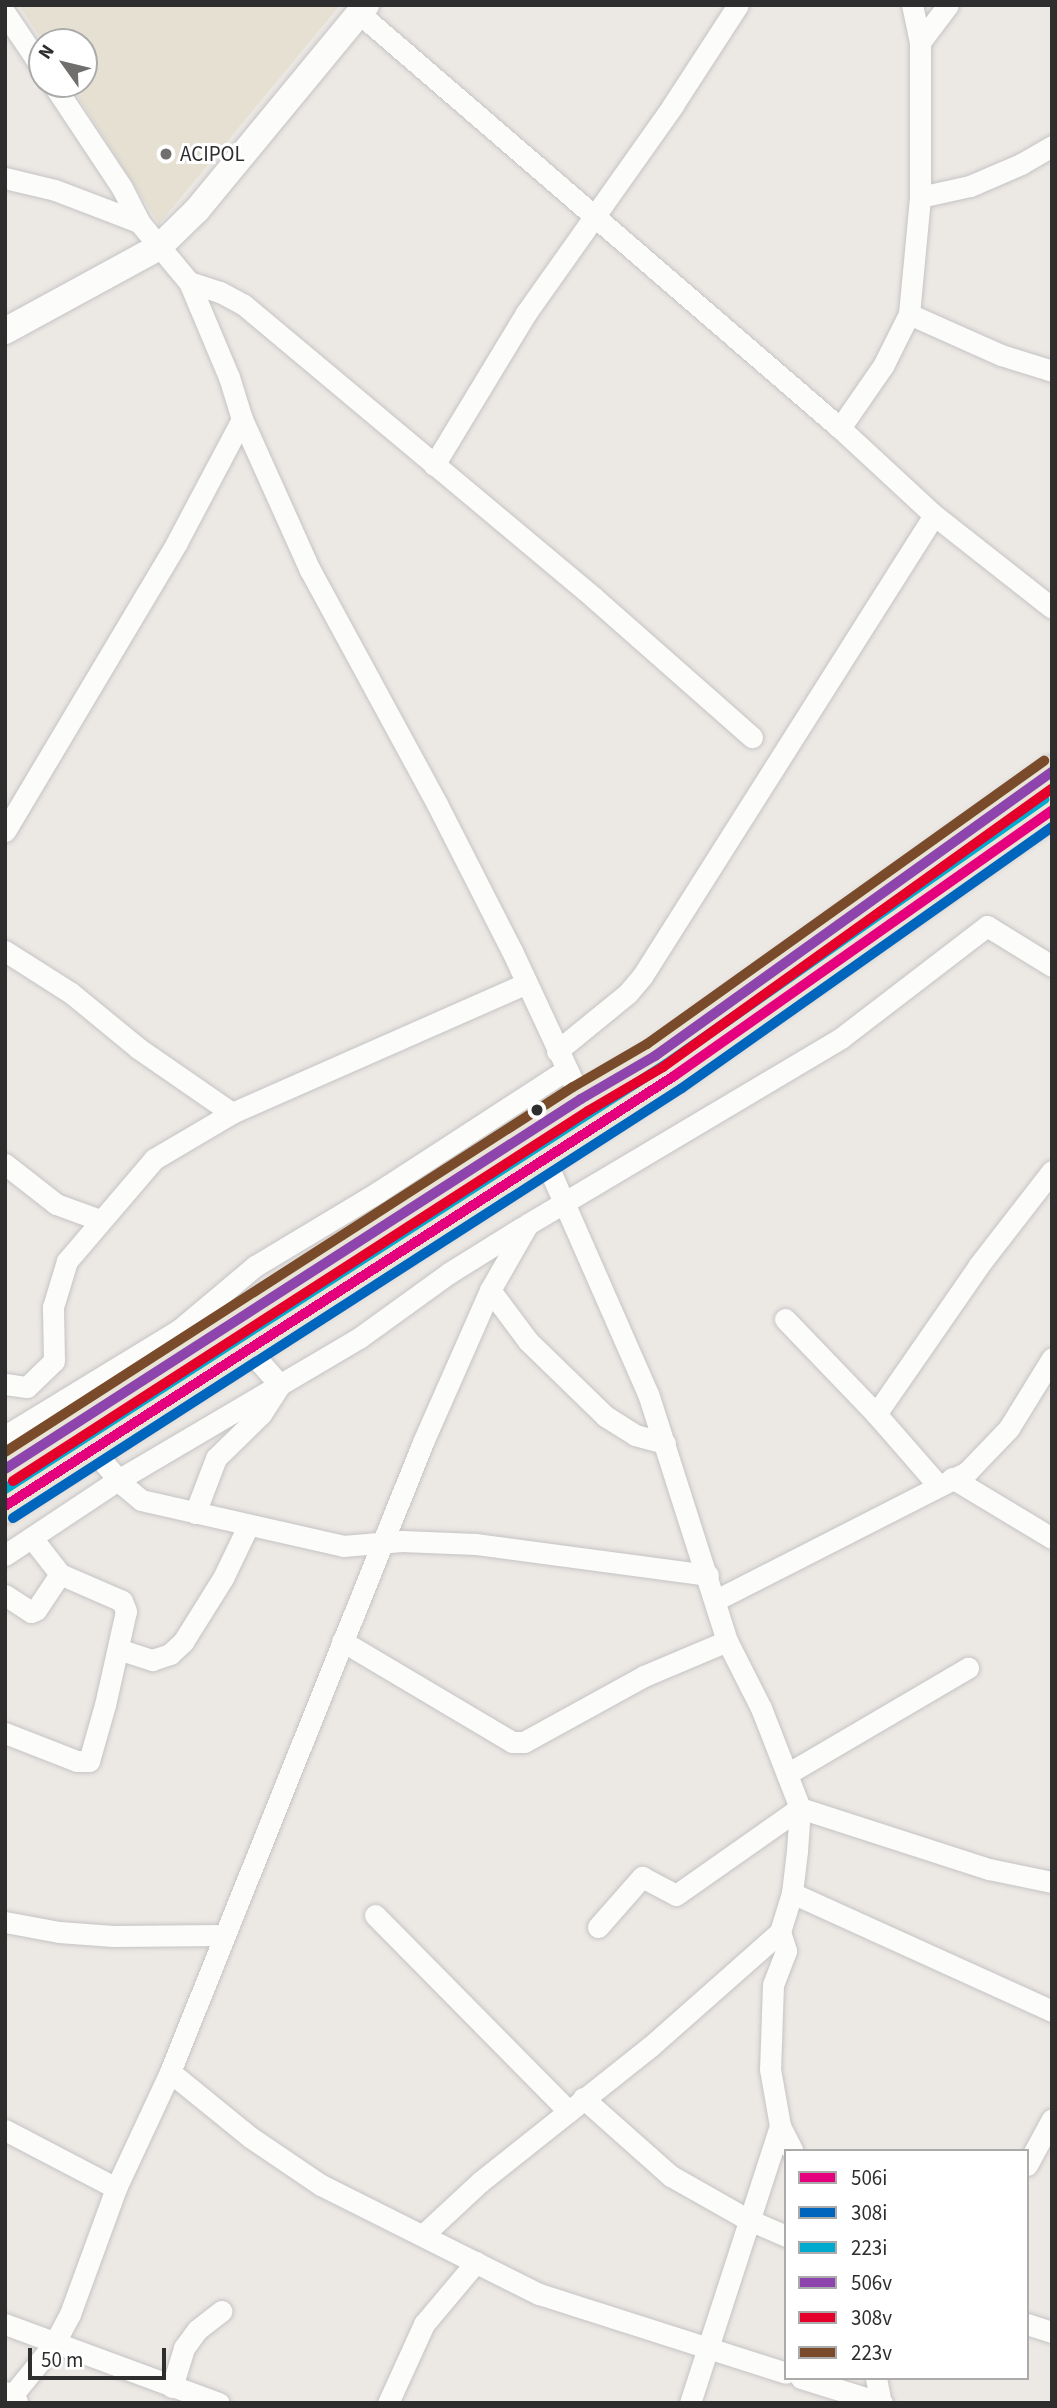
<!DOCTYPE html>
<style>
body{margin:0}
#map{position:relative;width:1057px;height:2408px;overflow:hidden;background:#ece8e4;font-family:"Source Sans 3",sans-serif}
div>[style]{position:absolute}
.education>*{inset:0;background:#e6e0d3}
.roads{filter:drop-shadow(0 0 2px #c5c4c5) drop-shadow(0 0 2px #c5c4c5)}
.minor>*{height:21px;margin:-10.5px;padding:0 10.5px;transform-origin:10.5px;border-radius:10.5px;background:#fcfcfb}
.tertiary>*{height:26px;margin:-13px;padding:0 13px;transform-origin:13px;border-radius:13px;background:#fcfcfb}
.primary>*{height:33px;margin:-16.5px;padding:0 16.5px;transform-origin:16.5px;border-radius:16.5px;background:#e8e4d6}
.bus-1>*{height:10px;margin:-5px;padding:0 5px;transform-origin:5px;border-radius:5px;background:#e5007d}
.bus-2>*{height:10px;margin:-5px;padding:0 5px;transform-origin:5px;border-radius:5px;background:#0065bd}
.bus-3>*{height:10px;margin:-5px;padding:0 5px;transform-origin:5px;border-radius:5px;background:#00a9ce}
.bus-4>*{height:10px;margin:-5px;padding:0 5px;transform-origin:5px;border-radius:5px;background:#8e44ad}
.bus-5>*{height:10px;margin:-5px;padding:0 5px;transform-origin:5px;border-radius:5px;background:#e4002b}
.bus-6>*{height:10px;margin:-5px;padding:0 5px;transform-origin:5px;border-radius:5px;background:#7a4b2a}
.dots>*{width:19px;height:19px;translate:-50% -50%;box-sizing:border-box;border:4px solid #fff;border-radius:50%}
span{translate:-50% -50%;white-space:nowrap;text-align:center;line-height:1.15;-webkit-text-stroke:6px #fff;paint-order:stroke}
.poi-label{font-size:21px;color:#2e2e2e}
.left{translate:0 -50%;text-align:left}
.frame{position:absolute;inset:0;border:7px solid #2e2e2e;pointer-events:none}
.legend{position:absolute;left:784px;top:2149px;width:245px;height:231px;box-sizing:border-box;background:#fff;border:2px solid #ababab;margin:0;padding:9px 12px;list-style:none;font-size:21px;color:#2e2e2e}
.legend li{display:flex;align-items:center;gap:14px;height:35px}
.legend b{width:35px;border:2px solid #ababab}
.north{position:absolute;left:28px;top:28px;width:70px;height:70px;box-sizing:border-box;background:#fff;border:2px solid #ababab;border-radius:50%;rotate:304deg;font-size:19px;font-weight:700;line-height:28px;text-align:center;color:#2e2e2e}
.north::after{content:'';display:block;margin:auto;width:24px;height:32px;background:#706f6e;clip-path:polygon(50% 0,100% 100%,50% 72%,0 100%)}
.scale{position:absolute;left:28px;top:2348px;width:138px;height:32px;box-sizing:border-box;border:4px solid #2e2e2e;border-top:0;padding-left:9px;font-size:21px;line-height:24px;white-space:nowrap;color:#2e2e2e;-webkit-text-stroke:5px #fff;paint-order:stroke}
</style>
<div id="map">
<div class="education">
<div style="clip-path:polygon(19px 5px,340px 5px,159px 224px,70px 84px,84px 84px,84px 42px,43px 42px)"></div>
</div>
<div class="roads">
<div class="minor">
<div style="left:5px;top:13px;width:66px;rotate:56.1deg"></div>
<div style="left:360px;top:14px;width:634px;rotate:40.78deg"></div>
<div style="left:840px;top:428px;width:128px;rotate:42.8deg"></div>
<div style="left:934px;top:515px;width:150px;rotate:38.2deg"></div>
<div style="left:920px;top:42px;width:46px;rotate:-52.9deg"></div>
<div style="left:53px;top:84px;width:125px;rotate:56.4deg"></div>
<div style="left:122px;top:188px;width:38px;rotate:63deg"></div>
<div style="left:5px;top:178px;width:51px;rotate:13.5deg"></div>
<div style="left:55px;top:190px;width:90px;rotate:20.9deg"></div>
<div style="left:139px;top:222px;width:78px;rotate:50.2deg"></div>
<div style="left:189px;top:282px;width:103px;rotate:67.2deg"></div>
<div style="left:229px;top:377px;width:44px;rotate:72.8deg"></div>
<div style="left:242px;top:419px;width:166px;rotate:65.8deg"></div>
<div style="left:310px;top:570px;width:266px;rotate:61.5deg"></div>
<div style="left:437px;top:804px;width:165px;rotate:63deg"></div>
<div style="left:512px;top:951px;width:163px;rotate:65deg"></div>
<div style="left:920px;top:197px;width:51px;rotate:-12.4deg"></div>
<div style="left:970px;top:186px;width:56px;rotate:-23.3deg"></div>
<div style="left:1021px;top:164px;width:36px;rotate:-30deg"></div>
<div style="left:189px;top:282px;width:33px;rotate:18deg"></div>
<div style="left:220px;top:292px;width:27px;rotate:28deg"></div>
<div style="left:244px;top:305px;width:455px;rotate:39.9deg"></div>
<div style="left:593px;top:597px;width:212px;rotate:41.4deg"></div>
<div style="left:909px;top:314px;width:101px;rotate:24deg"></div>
<div style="left:1001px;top:355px;width:53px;rotate:17.4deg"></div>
<div style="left:840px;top:428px;width:75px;rotate:-55.3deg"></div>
<div style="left:883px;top:366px;width:58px;rotate:-63.4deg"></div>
<div style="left:909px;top:314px;width:118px;rotate:-84.6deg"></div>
<div style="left:920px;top:197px;width:155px;rotate:-90deg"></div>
<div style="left:920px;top:42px;width:38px;rotate:-102deg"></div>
<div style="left:434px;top:465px;width:178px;rotate:-58.8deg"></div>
<div style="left:526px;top:313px;width:255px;rotate:-54.7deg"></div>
<div style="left:673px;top:105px;width:119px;rotate:-57deg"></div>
<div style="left:5px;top:831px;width:336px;rotate:-59.2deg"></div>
<div style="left:177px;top:542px;width:139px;rotate:-62.1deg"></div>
<div style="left:5px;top:951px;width:78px;rotate:32.5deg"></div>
<div style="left:71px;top:993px;width:87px;rotate:39.4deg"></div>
<div style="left:138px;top:1048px;width:114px;rotate:34.7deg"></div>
<div style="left:557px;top:1051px;width:92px;rotate:-39.2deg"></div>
<div style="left:628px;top:993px;width:23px;rotate:-50deg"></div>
<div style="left:643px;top:975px;width:544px;rotate:-57.68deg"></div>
<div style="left:5px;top:1164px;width:65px;rotate:38.1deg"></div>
<div style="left:56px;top:1204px;width:47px;rotate:20deg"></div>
<div style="left:490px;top:1290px;width:64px;rotate:53.3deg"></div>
<div style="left:528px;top:1341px;width:107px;rotate:44.2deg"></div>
<div style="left:605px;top:1416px;width:36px;rotate:32deg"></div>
<div style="left:635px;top:1435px;width:31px;rotate:15deg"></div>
<div style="left:785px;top:1319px;width:132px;rotate:46.2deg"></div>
<div style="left:5px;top:1384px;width:22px;rotate:8deg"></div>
<div style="left:27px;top:1387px;width:37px;rotate:-44deg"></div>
<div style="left:54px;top:1361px;width:54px;rotate:-91.1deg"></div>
<div style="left:53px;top:1307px;width:48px;rotate:-73.1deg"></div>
<div style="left:67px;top:1261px;width:134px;rotate:-49.5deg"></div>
<div style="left:154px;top:1159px;width:91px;rotate:-30.5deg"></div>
<div style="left:232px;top:1113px;width:322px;rotate:-23.8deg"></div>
<div style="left:5px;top:1436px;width:205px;rotate:-31.4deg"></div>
<div style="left:180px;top:1329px;width:98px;rotate:-40deg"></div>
<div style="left:255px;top:1266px;width:144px;rotate:-31deg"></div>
<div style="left:378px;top:1192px;width:224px;rotate:-33deg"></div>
<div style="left:93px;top:1450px;width:45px;rotate:49.5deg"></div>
<div style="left:122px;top:1484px;width:25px;rotate:40deg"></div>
<div style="left:141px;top:1500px;width:207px;rotate:12.8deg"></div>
<div style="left:343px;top:1546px;width:59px;rotate:-4.8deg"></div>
<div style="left:402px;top:1541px;width:74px;rotate:2.3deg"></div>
<div style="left:476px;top:1544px;width:234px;rotate:7.6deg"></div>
<div style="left:952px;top:1478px;width:117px;rotate:31deg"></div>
<div style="left:938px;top:1485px;width:94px;rotate:-131.1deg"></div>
<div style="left:876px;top:1414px;width:181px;rotate:-55.3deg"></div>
<div style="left:979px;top:1265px;width:119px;rotate:-52.2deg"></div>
<div style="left:195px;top:1513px;width:59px;rotate:-69.1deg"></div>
<div style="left:216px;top:1458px;width:63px;rotate:-44.4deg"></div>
<div style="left:261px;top:1414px;width:35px;rotate:-57deg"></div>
<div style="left:280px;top:1385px;width:47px;rotate:-131.5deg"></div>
<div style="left:5px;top:1555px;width:136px;rotate:-33.6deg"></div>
<div style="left:118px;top:1480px;width:280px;rotate:-30.5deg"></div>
<div style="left:359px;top:1338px;width:111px;rotate:-35.8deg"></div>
<div style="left:449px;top:1273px;width:87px;rotate:-31.9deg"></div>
<div style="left:5px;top:1595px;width:31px;rotate:33deg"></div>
<div style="left:31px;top:1612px;width:5px;rotate:-22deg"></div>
<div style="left:36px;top:1610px;width:43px;rotate:-56.3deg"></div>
<div style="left:716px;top:1600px;width:282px;rotate:-27deg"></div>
<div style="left:967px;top:1472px;width:61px;rotate:-46.3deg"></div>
<div style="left:1009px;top:1428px;width:82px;rotate:-58.4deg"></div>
<div style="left:342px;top:1641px;width:198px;rotate:30.7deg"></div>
<div style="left:512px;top:1742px;width:12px"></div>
<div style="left:524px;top:1742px;width:137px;rotate:-28.8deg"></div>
<div style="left:644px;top:1676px;width:90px;rotate:-22.9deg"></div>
<div style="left:118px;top:1649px;width:36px;rotate:18deg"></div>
<div style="left:152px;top:1660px;width:19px;rotate:-18deg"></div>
<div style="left:170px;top:1654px;width:18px;rotate:-43deg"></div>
<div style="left:183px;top:1642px;width:75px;rotate:-58deg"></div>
<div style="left:223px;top:1578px;width:58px;rotate:-64.3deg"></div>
<div style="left:5px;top:1733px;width:77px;rotate:21.3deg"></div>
<div style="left:77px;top:1761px;width:12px"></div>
<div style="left:89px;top:1761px;width:58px;rotate:-74.1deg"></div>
<div style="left:105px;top:1705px;width:96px;rotate:-77.4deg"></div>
<div style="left:126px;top:1611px;width:11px;rotate:-112deg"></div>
<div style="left:122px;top:1601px;width:68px;rotate:-156.5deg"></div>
<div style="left:60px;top:1574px;width:46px;rotate:-127.9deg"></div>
<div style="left:787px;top:1774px;width:210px;rotate:-30.4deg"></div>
<div style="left:800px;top:1808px;width:199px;rotate:17.9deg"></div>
<div style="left:989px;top:1869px;width:64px;rotate:11.7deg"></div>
<div style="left:792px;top:1893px;width:286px;rotate:24.4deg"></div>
<div style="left:375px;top:1915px;width:276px;rotate:45.4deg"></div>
<div style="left:5px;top:1922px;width:55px;rotate:10.5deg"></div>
<div style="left:59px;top:1932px;width:54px;rotate:4.2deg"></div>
<div style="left:113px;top:1936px;width:110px;rotate:-0.5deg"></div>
<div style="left:598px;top:1927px;width:67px;rotate:-48.7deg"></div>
<div style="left:642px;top:1877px;width:38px;rotate:28deg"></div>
<div style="left:676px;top:1895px;width:151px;rotate:-35.1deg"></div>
<div style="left:780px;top:1932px;width:20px;rotate:72deg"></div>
<div style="left:786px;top:1951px;width:36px;rotate:111deg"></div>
<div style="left:773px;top:1985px;width:84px;rotate:92deg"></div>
<div style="left:770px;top:2069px;width:58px;rotate:80deg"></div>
<div style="left:780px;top:2126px;width:28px;rotate:63deg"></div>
<div style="left:170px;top:2072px;width:103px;rotate:39.1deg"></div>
<div style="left:250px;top:2137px;width:86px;rotate:34.1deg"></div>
<div style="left:321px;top:2185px;width:244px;rotate:26.6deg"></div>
<div style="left:539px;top:2294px;width:259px;rotate:17.7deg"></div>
<div style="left:583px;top:2098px;width:118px;rotate:41.6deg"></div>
<div style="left:671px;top:2176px;width:87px;rotate:29.5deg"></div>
<div style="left:747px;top:2219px;width:43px;rotate:23.6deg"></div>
<div style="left:5px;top:2130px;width:125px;rotate:27.6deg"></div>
<div style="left:1027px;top:2165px;width:52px;rotate:-61.5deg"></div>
<div style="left:423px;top:2235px;width:78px;rotate:-42.9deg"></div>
<div style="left:480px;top:2182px;width:218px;rotate:-38.5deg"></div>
<div style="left:651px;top:2046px;width:172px;rotate:-41.5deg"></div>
<div style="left:780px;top:1932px;width:41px;rotate:-72.9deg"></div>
<div style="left:792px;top:1893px;width:42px;rotate:-83.2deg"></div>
<div style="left:797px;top:1851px;width:43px;rotate:-86deg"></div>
<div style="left:800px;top:1808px;width:107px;rotate:-111.3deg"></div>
<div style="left:761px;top:1708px;width:75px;rotate:-116.9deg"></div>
<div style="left:727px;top:1641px;width:259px;rotate:-107.7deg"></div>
<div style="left:648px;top:1394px;width:257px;rotate:-113.7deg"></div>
<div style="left:5px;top:2324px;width:228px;rotate:20.3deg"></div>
<div style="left:1027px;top:2324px;width:26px;rotate:18deg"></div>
<div style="left:801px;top:2378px;width:85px;rotate:17.2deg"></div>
<div style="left:876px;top:2378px;width:25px;rotate:79deg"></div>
<div style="left:172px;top:2387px;width:41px;rotate:-72.9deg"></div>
<div style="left:184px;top:2348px;width:22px;rotate:-54deg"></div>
<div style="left:197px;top:2330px;width:31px;rotate:-38deg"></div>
<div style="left:6px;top:2403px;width:76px;rotate:-50.9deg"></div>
<div style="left:54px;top:2344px;width:34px;rotate:-62deg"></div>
<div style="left:70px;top:2314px;width:134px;rotate:-69.9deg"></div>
<div style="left:116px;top:2188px;width:128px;rotate:-65deg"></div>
<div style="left:170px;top:2072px;width:679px;rotate:-68.12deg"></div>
<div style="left:423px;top:1442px;width:166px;rotate:-66.2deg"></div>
<div style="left:490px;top:1290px;width:76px;rotate:-60.1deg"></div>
<div style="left:528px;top:1224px;width:364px;rotate:-30.7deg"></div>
<div style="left:841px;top:1038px;width:184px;rotate:-37.5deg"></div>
<div style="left:987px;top:926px;width:76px;rotate:31.6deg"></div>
<div style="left:388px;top:2403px;width:87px;rotate:-65.5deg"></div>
<div style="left:424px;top:2324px;width:81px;rotate:-50deg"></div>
<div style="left:690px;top:2403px;width:291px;rotate:-72deg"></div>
</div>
<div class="tertiary">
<div style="left:5px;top:331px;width:175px;rotate:-28.6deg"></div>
<div style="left:159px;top:247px;width:53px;rotate:-44.2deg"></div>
<div style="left:197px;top:210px;width:266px;rotate:-50.5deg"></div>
<div style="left:5px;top:2395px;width:13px;rotate:39deg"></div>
</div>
<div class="primary">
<div style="left:5px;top:1469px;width:685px;rotate:-32.72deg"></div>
<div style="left:581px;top:1099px;width:86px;rotate:-30.2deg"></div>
<div style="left:655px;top:1056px;width:488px;rotate:-35.6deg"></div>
<div style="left:5px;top:1506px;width:795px;rotate:-32.73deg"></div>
<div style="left:674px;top:1076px;width:462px;rotate:-35.1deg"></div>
</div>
</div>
<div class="bus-1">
<div style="left:5px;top:1506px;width:795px;rotate:-32.73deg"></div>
<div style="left:674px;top:1076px;width:462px;rotate:-35.1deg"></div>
</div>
<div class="bus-2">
<div style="left:13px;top:1518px;width:795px;rotate:-32.73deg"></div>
<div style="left:682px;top:1088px;width:453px;rotate:-35.2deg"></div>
</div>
<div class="bus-3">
<div style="left:5px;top:1489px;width:786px;rotate:-32.74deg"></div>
<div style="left:666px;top:1064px;width:462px;rotate:-35deg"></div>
</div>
<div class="bus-4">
<div style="left:5px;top:1469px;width:685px;rotate:-32.72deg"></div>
<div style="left:581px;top:1099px;width:86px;rotate:-30.2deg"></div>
<div style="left:655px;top:1056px;width:488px;rotate:-35.6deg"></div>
</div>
<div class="bus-5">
<div style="left:13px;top:1481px;width:684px;rotate:-32.76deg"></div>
<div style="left:588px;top:1111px;width:87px;rotate:-30.4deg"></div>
<div style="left:663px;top:1067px;width:478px;rotate:-35.6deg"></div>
</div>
<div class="bus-6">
<div style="left:5px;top:1452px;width:675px;rotate:-32.73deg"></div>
<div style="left:573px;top:1087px;width:86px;rotate:-30.2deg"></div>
<div style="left:647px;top:1044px;width:488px;rotate:-35.5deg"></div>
</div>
<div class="dots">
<div style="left:166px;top:154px;background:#706f6e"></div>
<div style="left:537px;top:1110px;background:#2e2e2e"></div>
</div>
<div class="poi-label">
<span class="left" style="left:180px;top:154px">ACIPOL</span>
</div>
<div class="frame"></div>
<ul class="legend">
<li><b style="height:9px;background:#e5007d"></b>506i</li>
<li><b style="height:9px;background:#0065bd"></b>308i</li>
<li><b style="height:9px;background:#00a9ce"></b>223i</li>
<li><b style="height:9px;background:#8e44ad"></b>506v</li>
<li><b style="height:9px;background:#e4002b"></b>308v</li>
<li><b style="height:9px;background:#7a4b2a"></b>223v</li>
</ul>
<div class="north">N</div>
<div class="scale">50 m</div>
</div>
